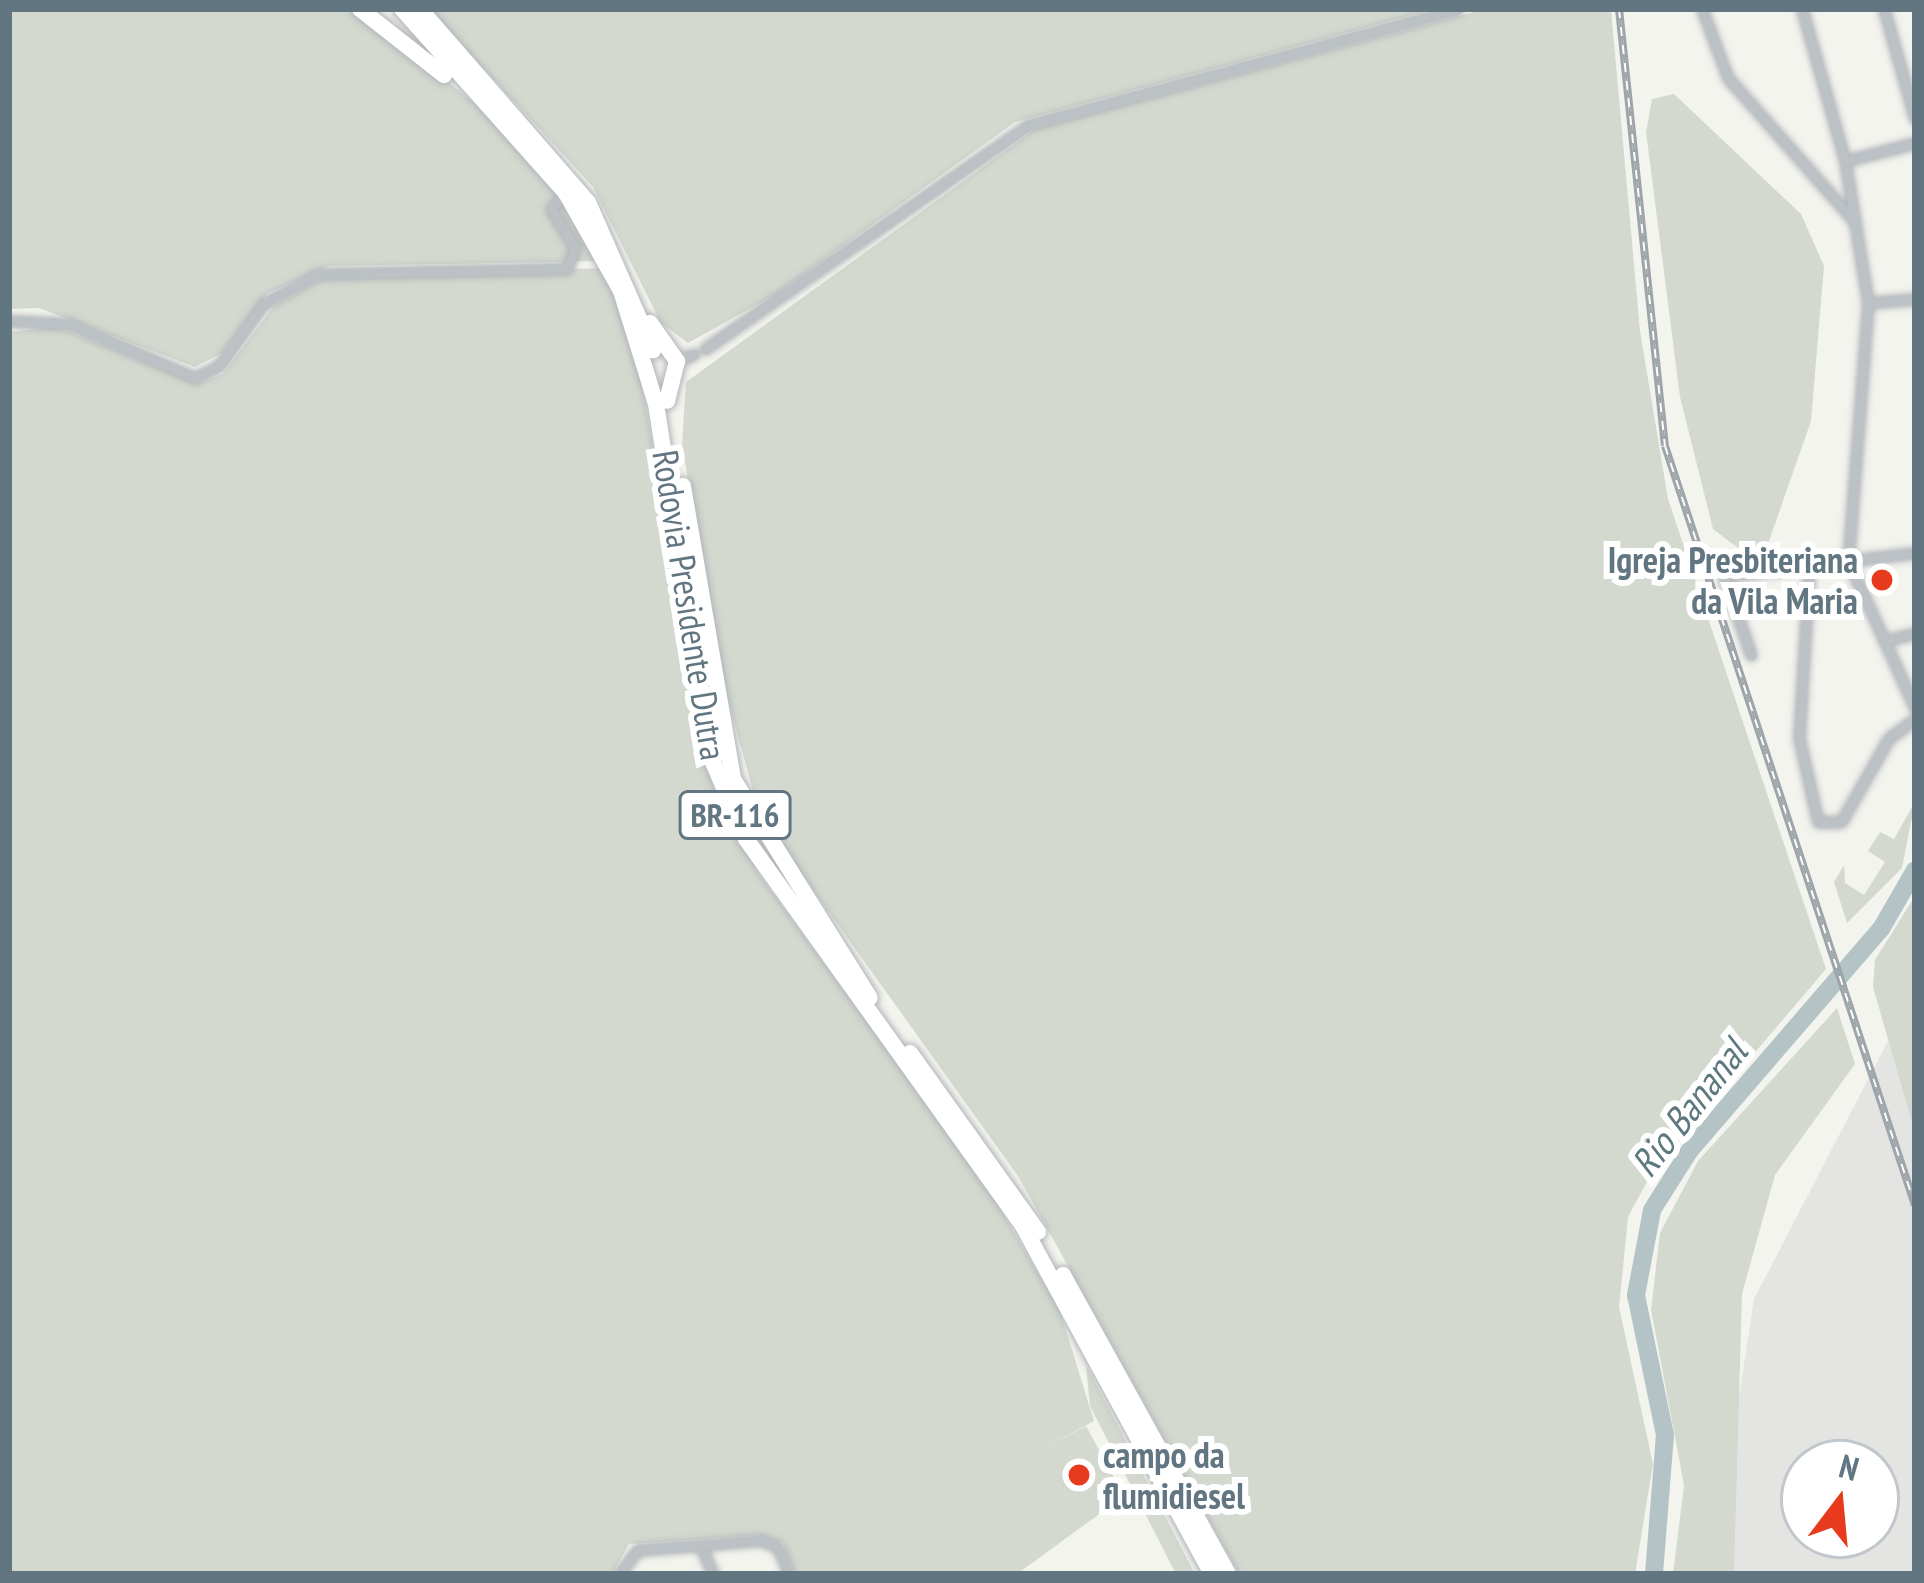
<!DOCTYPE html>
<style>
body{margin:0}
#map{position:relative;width:1924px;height:1583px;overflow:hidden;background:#f4f4ef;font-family:"PT Sans Narrow",sans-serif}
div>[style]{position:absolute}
.built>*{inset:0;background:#e4e5e3}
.green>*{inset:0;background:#d3d9cf}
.river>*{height:18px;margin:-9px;padding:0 9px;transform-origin:9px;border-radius:9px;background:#b3c3c6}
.roads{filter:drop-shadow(0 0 3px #b2b6b9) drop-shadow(0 0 3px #b2b6b9)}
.street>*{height:9px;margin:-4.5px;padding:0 4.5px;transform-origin:4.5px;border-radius:4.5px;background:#bcc1c5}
.highway>*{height:16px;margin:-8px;padding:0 8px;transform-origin:8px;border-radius:8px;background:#fff}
.rail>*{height:8px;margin-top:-4px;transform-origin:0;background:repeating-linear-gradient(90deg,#fff 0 9px,#9da5aa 0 18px);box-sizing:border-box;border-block:3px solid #9da5aa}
.dots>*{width:33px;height:33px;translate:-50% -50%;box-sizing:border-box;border:6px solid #fff;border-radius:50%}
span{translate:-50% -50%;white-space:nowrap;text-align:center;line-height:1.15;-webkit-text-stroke:12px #fff;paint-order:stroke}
.shield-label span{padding:3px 9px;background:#fff;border:3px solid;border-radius:9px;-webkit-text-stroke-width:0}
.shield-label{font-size:33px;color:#627682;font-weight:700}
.poi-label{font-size:36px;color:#627682;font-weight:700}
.right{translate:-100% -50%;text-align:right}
.left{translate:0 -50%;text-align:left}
.street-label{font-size:36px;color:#627682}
.water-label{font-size:39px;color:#5d797f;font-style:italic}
.frame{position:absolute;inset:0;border:12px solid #627682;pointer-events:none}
.north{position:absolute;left:1780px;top:1439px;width:120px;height:120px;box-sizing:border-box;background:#fff;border:3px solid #c0c8cd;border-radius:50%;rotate:16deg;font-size:33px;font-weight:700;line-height:48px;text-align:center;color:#627682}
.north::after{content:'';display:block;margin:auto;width:42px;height:54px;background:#e83a1c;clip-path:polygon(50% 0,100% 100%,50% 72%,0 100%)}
</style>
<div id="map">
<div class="built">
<div style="clip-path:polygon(evenodd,1915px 989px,1915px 1574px,1712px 1574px,1754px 1299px,1915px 989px,1804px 1463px,1876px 1463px,1876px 1535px,1804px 1535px,1804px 1463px)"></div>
</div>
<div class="green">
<div style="clip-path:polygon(9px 9px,356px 9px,477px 105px,554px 187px,600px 261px,328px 266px,268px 293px,222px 353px,195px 367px,39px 308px,9px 309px)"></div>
<div style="clip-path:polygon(429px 9px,1434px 9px,1015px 122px,776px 294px,688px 343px,661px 323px,593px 187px)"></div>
<div style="clip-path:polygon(1611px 9px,1640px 331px,1668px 499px,1826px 969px,1650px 1176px,1628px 1217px,1619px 1307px,1653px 1464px,1635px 1574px,1239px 1574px,1018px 1176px,760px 816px,720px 671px,682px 444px,686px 382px,1037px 128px,1478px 11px)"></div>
<div style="clip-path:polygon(1674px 94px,1801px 214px,1824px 266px,1811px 421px,1769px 541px,1751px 558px,1713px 529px,1680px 397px,1646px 132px,1652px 99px)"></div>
<div style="clip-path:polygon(604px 268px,639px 369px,712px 784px,758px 873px,985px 1183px,1060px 1311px,1094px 1421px,1033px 1454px,1086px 1426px,1124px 1496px,1017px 1574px,795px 1574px,783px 1543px,758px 1535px,629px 1544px,612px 1574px,9px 1574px,9px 332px,57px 327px,198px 383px,223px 374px,274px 306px,327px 277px)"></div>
<div style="clip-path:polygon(1915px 802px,1902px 868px,1847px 923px,1834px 882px,1844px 865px,1845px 883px,1864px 895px,1885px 862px,1868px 851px,1880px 832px,1894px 839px)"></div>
<div style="clip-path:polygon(1915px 896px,1915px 1133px,1873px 987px,1875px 960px)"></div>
<div style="clip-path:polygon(1837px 1008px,1855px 1064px,1775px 1175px,1742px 1294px,1734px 1574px,1673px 1574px,1684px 1485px,1651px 1310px,1660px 1233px,1698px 1161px)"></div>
<div style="clip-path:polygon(1086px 1365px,1193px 1570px,1194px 1574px,1176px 1574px,1090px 1406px)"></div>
</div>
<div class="river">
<div style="left:1654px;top:1574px;width:139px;rotate:-85.5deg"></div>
<div style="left:1665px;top:1435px;width:143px;rotate:-101.7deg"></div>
<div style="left:1636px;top:1295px;width:86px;rotate:-79.3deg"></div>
<div style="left:1652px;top:1210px;width:71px;rotate:-57.7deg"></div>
<div style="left:1690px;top:1150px;width:292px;rotate:-49.2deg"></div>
<div style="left:1881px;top:929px;width:68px;rotate:-60deg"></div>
</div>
<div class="roads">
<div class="street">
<div style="left:1702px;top:9px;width:74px;rotate:69.4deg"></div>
<div style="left:1728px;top:78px;width:193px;rotate:48.6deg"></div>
<div style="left:1802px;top:9px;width:158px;rotate:74.2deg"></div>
<div style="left:1845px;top:161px;width:144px;rotate:80.8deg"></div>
<div style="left:1868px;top:303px;width:259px;rotate:94.4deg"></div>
<div style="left:1848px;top:561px;width:162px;rotate:65.5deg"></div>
<div style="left:1884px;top:9px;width:114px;rotate:74.3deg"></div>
<div style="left:1845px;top:161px;width:72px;rotate:-14.4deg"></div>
<div style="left:1868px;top:303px;width:47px;rotate:-4.9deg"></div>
<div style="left:9px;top:321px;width:60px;rotate:2.9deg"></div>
<div style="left:69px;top:324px;width:137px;rotate:23.2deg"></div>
<div style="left:195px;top:378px;width:27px;rotate:-27deg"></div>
<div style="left:219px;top:366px;width:76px;rotate:-54.6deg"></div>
<div style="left:263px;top:304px;width:64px;rotate:-28.2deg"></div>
<div style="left:319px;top:274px;width:248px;rotate:-1.2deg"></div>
<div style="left:567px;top:269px;width:22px;rotate:-69deg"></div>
<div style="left:575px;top:248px;width:46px;rotate:-121.6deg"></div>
<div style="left:551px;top:209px;width:22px;rotate:-47deg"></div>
<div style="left:705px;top:349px;width:394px;rotate:-34.7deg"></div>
<div style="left:1029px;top:125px;width:444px;rotate:-15.1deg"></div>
<div style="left:677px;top:361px;width:18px;rotate:-22deg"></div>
<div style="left:1809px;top:570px;width:168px;rotate:93.4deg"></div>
<div style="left:1799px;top:738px;width:86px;rotate:77.3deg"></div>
<div style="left:1818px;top:822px;width:23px"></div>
<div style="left:1841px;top:822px;width:97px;rotate:-60.3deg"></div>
<div style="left:1889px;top:738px;width:32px;rotate:-36deg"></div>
<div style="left:1884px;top:641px;width:32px;rotate:-14deg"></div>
<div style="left:1751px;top:655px;width:83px;rotate:-108.9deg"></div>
<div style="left:1724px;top:576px;width:192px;rotate:-6.9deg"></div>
<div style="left:701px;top:1546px;width:30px;rotate:67deg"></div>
<div style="left:619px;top:1574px;width:31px;rotate:-52deg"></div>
<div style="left:638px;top:1550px;width:123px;rotate:-4.6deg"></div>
<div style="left:761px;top:1540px;width:18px;rotate:22deg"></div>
<div style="left:778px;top:1547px;width:29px;rotate:68deg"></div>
</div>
<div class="highway">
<div style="left:360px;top:9px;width:107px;rotate:38.2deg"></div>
<div style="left:402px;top:9px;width:246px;rotate:48.3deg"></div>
<div style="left:566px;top:193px;width:112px;rotate:60.7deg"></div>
<div style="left:621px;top:291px;width:118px;rotate:72.8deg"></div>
<div style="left:656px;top:404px;width:360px;rotate:81.1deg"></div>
<div style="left:712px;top:760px;width:86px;rotate:66.7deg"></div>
<div style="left:746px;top:839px;width:478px;rotate:54.4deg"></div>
<div style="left:1024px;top:1228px;width:394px;rotate:61.5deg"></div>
<div style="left:420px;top:9px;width:256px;rotate:49deg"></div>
<div style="left:588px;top:202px;width:162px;rotate:66.3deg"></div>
<div style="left:650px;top:323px;width:47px;rotate:54.6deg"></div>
<div style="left:677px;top:361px;width:41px;rotate:104deg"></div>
<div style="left:683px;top:486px;width:297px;rotate:80.3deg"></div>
<div style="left:733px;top:779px;width:258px;rotate:58deg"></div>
<div style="left:910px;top:1053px;width:220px;rotate:54.4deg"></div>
<div style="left:1063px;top:1275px;width:342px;rotate:61.1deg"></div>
</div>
</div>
<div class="rail">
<div style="left:1619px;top:9px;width:439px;rotate:84deg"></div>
<div style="left:1665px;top:446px;width:799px;rotate:71.77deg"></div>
</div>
<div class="dots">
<div style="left:1882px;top:580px;background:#e83a1c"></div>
<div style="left:1079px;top:1475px;background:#e83a1c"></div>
</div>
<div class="shield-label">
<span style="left:735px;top:815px">BR-116</span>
</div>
<div class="poi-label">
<span class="right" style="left:1858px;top:580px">Igreja Presbiteriana<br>da Vila Maria</span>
<span class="left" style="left:1103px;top:1475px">campo da<br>flumidiesel</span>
</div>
<div class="street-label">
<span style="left:690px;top:605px;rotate:81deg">Rodovia Presidente Dutra</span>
</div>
<div class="water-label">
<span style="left:1689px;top:1108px;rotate:-52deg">Rio Bananal</span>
</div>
<div class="frame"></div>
<div class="north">N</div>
</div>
